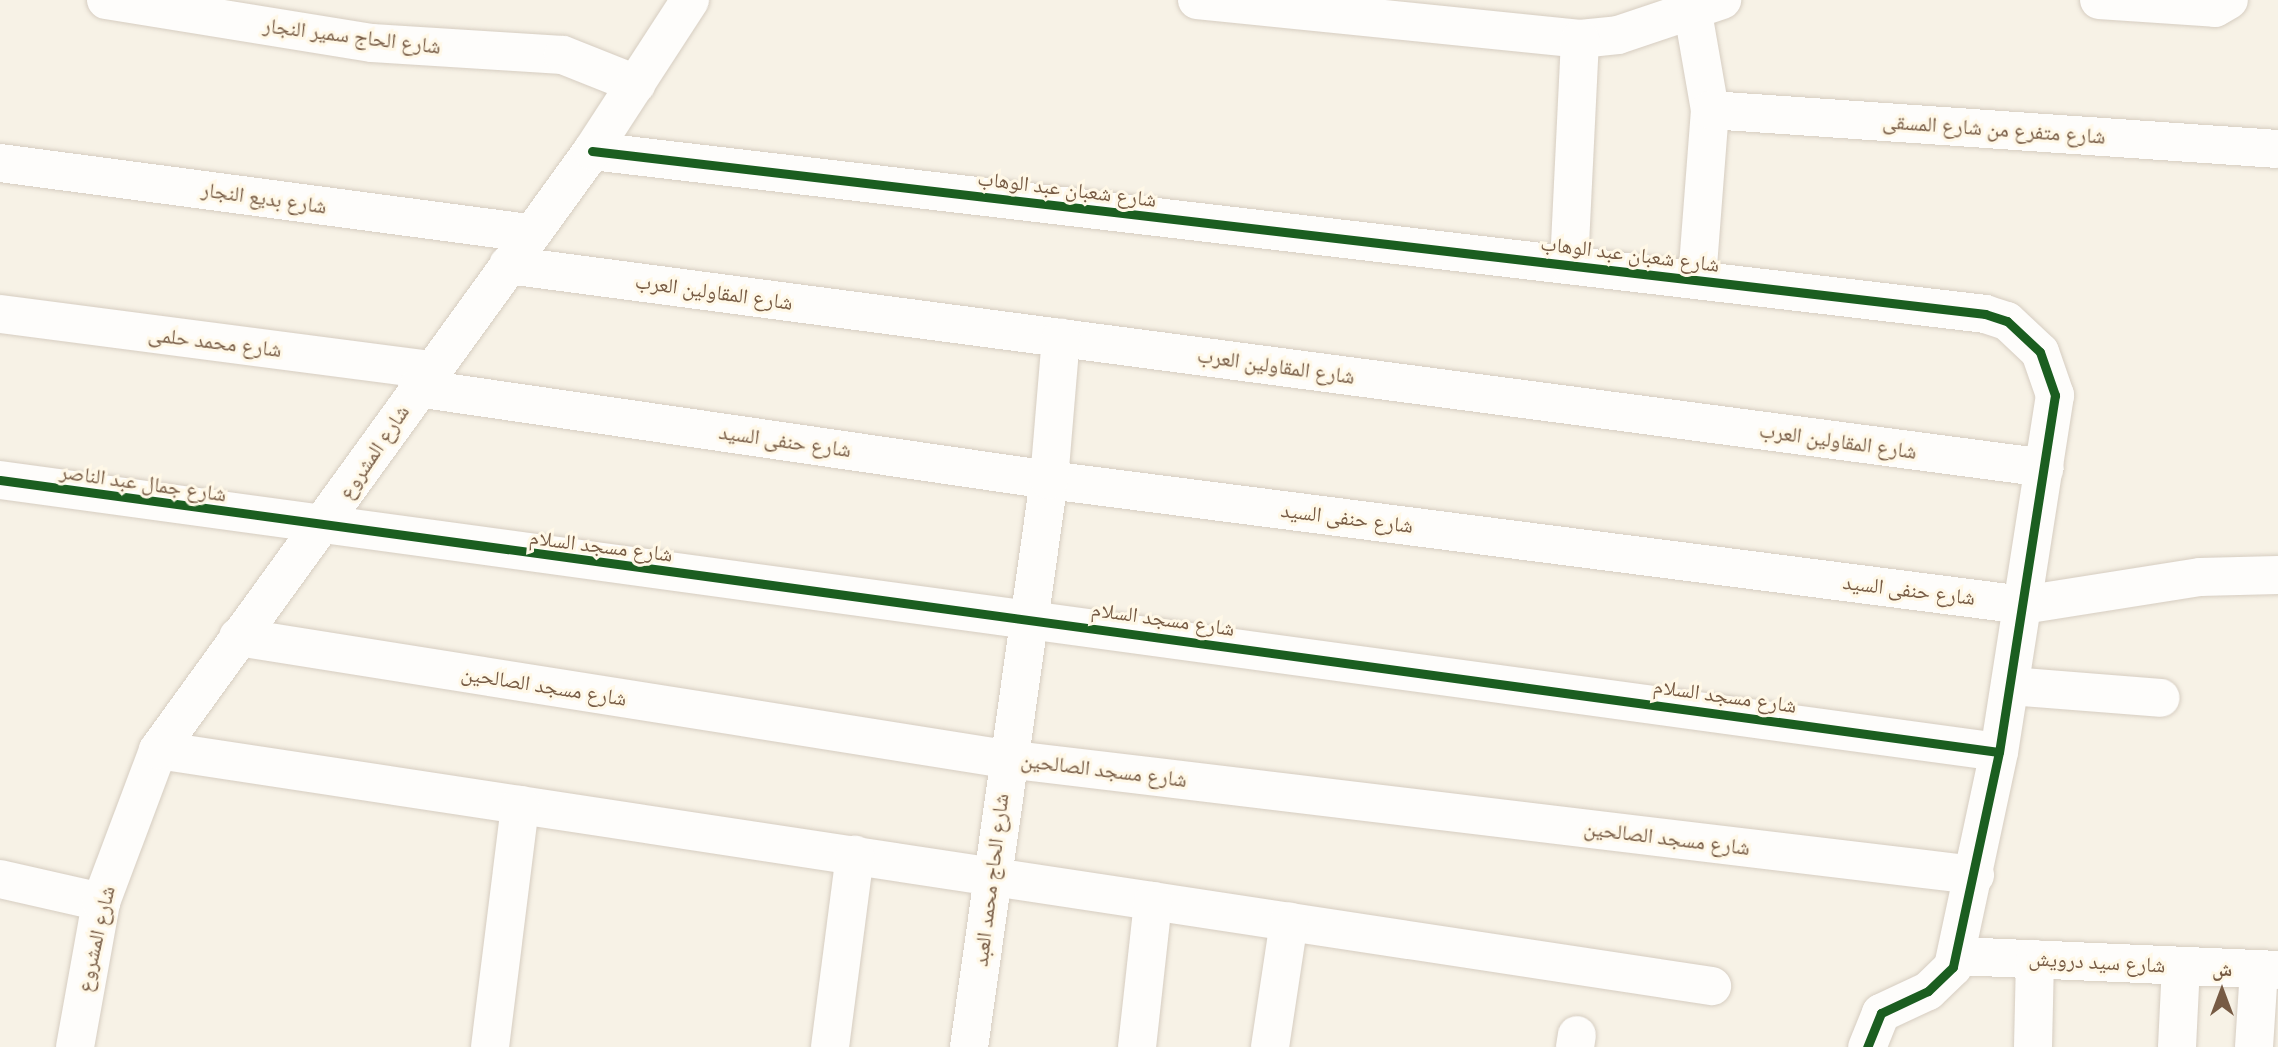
<!DOCTYPE html>
<meta charset="utf-8">
<style>
body{margin:0}
#map{position:relative;width:2278px;height:1047px;overflow:hidden;background:#f7f2e6;font-family:Roboto,"Noto Naskh Arabic",sans-serif}
div>[style]{position:absolute}
.roads{filter:drop-shadow(0 0 2px #d6cdc1) drop-shadow(0 0 2px #d6cdc1)}
.street>*{height:38px;margin:-19px;padding:0 19px;transform-origin:19px;border-radius:19px;background:#fefdfb}
.cycleway>*{height:9px;margin:-4.5px;padding:0 4.5px;transform-origin:4.5px;border-radius:4.5px;background:#1b5e20}
span{translate:-50% -50%;white-space:nowrap;text-align:center;line-height:1.15;-webkit-text-stroke:6px #fff8e7;paint-order:stroke}
.street-label{font-size:21px;color:#775b44}
.north{position:absolute;left:2187px;top:956px;width:70px;height:70px;-webkit-text-stroke:5px #fff8e7;paint-order:stroke;rotate:0deg;font-size:19px;font-weight:700;line-height:28px;text-align:center;color:#775b44}
.north::after{content:'';display:block;margin:auto;width:24px;height:32px;background:#775b44;clip-path:polygon(50% 0,100% 100%,50% 72%,0 100%)}
</style>
<div id="map">
<div class="roads">
<div class="street">
<div style="left:106px;top:0;width:269px;rotate:9.2deg"></div>
<div style="left:372px;top:43px;width:191px;rotate:3.6deg"></div>
<div style="left:563px;top:55px;width:79px;rotate:21.7deg"></div>
<div style="left:1197px;top:0;width:385px;rotate:5.8deg"></div>
<div style="left:1580px;top:39px;width:38px;rotate:-6deg"></div>
<div style="left:1618px;top:35px;width:110px;rotate:-18.6deg"></div>
<div style="left:2099px;top:0;width:116px;rotate:3.9deg"></div>
<div style="left:2215px;top:8px;width:16px;rotate:-30deg"></div>
<div style="left:1692px;top:7px;width:105px;rotate:80.1deg"></div>
<div style="left:1710px;top:110px;width:170px;rotate:94.4deg"></div>
<div style="left:1710px;top:110px;width:569px;rotate:3.93deg"></div>
<div style="left:592px;top:151px;width:1403px;rotate:6.67deg"></div>
<div style="left:1985px;top:314px;width:23px;rotate:18deg"></div>
<div style="left:2007px;top:321px;width:45px;rotate:43.2deg"></div>
<div style="left:2040px;top:352px;width:46px;rotate:70.8deg"></div>
<div style="left:2055px;top:395px;width:361px;rotate:98.9deg"></div>
<div style="left:1999px;top:752px;width:220px;rotate:102.1deg"></div>
<div style="left:1953px;top:967px;width:35px;rotate:136deg"></div>
<div style="left:1928px;top:991px;width:52px;rotate:154.9deg"></div>
<div style="left:1881px;top:1013px;width:37px;rotate:112deg"></div>
<div style="left:0;top:163px;width:533px;rotate:7.55deg"></div>
<div style="left:508px;top:265px;width:1550px;rotate:7.52deg"></div>
<div style="left:1569px;top:265px;width:226px;rotate:-87.2deg"></div>
<div style="left:0;top:314px;width:435px;rotate:7.4deg"></div>
<div style="left:417px;top:388px;width:639px;rotate:8.28deg"></div>
<div style="left:1049px;top:480px;width:982px;rotate:7.31deg"></div>
<div style="left:2023px;top:605px;width:179px;rotate:-9deg"></div>
<div style="left:2200px;top:577px;width:78px;rotate:-1.5deg"></div>
<div style="left:0;top:480px;width:2017px;rotate:7.75deg"></div>
<div style="left:238px;top:637px;width:778px;rotate:9.03deg"></div>
<div style="left:1006px;top:759px;width:976px;rotate:6.83deg"></div>
<div style="left:2010px;top:686px;width:151px;rotate:4.5deg"></div>
<div style="left:158px;top:750px;width:1572px;rotate:8.64deg"></div>
<div style="left:0;top:879px;width:104px;rotate:12.8deg"></div>
<div style="left:1958px;top:956px;width:320px;rotate:2.5deg"></div>
<div style="left:75px;top:1047px;width:147px;rotate:-79.8deg"></div>
<div style="left:101px;top:902px;width:162px;rotate:-69.4deg"></div>
<div style="left:158px;top:750px;width:740px;rotate:-54.08deg"></div>
<div style="left:592px;top:151px;width:180px;rotate:-57deg"></div>
<div style="left:490px;top:1047px;width:244px;rotate:-82.9deg"></div>
<div style="left:830px;top:1047px;width:194px;rotate:-82.6deg"></div>
<div style="left:969px;top:1047px;width:573px;rotate:-81.97deg"></div>
<div style="left:1049px;top:480px;width:143px;rotate:-85.2deg"></div>
<div style="left:1137px;top:1047px;width:147px;rotate:-83.7deg"></div>
<div style="left:1270px;top:1047px;width:127px;rotate:-81.4deg"></div>
<div style="left:1575px;top:1047px;width:12px;rotate:-81deg"></div>
<div style="left:2033px;top:1047px;width:88px;rotate:-88.7deg"></div>
<div style="left:2177px;top:1047px;width:81px;rotate:-87.2deg"></div>
<div style="left:2254px;top:1047px;width:78px;rotate:-86.3deg"></div>
</div>
</div>
<div class="cycleway">
<div style="left:592px;top:151px;width:1403px;rotate:6.67deg"></div>
<div style="left:1985px;top:314px;width:23px;rotate:18deg"></div>
<div style="left:2007px;top:321px;width:45px;rotate:43.2deg"></div>
<div style="left:2040px;top:352px;width:46px;rotate:70.8deg"></div>
<div style="left:2055px;top:395px;width:361px;rotate:98.9deg"></div>
<div style="left:1999px;top:752px;width:220px;rotate:102.1deg"></div>
<div style="left:1953px;top:967px;width:35px;rotate:136deg"></div>
<div style="left:1928px;top:991px;width:52px;rotate:154.9deg"></div>
<div style="left:1881px;top:1013px;width:37px;rotate:112deg"></div>
<div style="left:0;top:480px;width:2017px;rotate:7.75deg"></div>
</div>
<div class="street-label">
<span style="left:352px;top:36px;rotate:7deg">شارع الحاج سمير النجار</span>
<span style="left:1994px;top:129px;rotate:4deg">شارع متفرع من شارع المسقى</span>
<span style="left:1067px;top:189px;rotate:7deg">شارع شعبان عبد الوهاب</span>
<span style="left:264px;top:198px;rotate:8deg">شارع بديع النجار</span>
<span style="left:1630px;top:254px;rotate:7deg">شارع شعبان عبد الوهاب</span>
<span style="left:714px;top:292px;rotate:8deg">شارع المقاولين العرب</span>
<span style="left:215px;top:342px;rotate:7deg">شارع محمد حلمى</span>
<span style="left:1276px;top:366px;rotate:8deg">شارع المقاولين العرب</span>
<span style="left:785px;top:441px;rotate:8deg">شارع حنفى السيد</span>
<span style="left:1838px;top:441px;rotate:8deg">شارع المقاولين العرب</span>
<span style="left:374px;top:452px;rotate:-56deg">شارع المشروع</span>
<span style="left:143px;top:483px;rotate:8deg">شارع جمال عبد الناصر</span>
<span style="left:1347px;top:518px;rotate:7deg">شارع حنفى السيد</span>
<span style="left:601px;top:546px;rotate:7deg">شارع مسجد السلام</span>
<span style="left:1909px;top:590px;rotate:7deg">شارع حنفى السيد</span>
<span style="left:1163px;top:619px;rotate:8deg">شارع مسجد السلام</span>
<span style="left:544px;top:686px;rotate:9deg">شارع مسجد الصالحين</span>
<span style="left:1725px;top:696px;rotate:8deg">شارع مسجد السلام</span>
<span style="left:1104px;top:770px;rotate:7deg">شارع مسجد الصالحين</span>
<span style="left:1667px;top:838px;rotate:7deg">شارع مسجد الصالحين</span>
<span style="left:991px;top:880px;rotate:-83deg">شارع الحاج محمد العبد</span>
<span style="left:96px;top:939px;rotate:-77deg">شارع المشروع</span>
<span style="left:2097px;top:962px;rotate:3deg">شارع سيد درويش</span>
</div>
<div class="north">ش</div>
</div>
